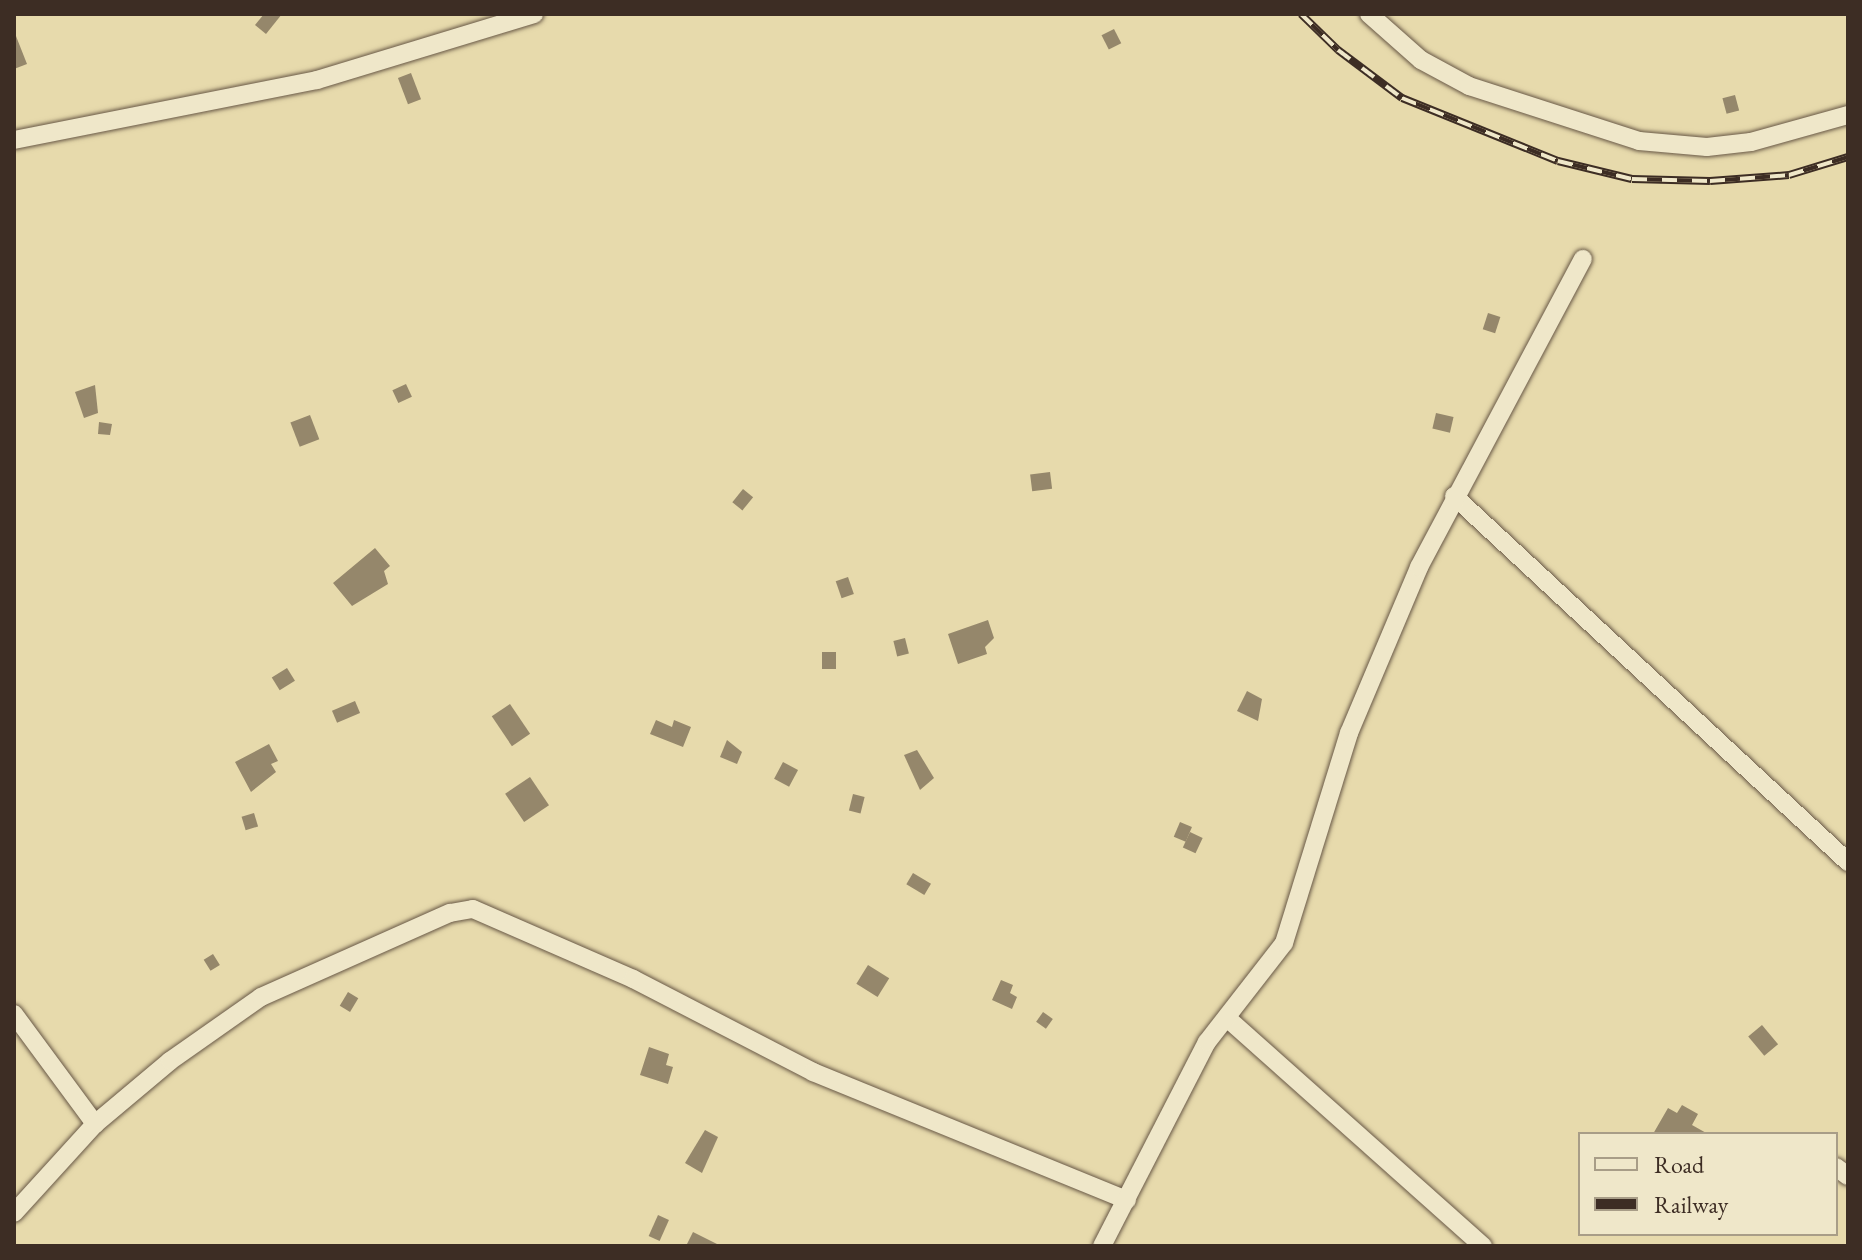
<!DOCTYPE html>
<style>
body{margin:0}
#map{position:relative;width:1862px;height:1260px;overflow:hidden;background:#e7daac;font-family:"EB Garamond",serif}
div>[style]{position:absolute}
.building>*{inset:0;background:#95876b;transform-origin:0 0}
.roads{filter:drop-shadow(0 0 2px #685846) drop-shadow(0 0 2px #685846)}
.minor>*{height:18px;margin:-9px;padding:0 9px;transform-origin:9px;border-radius:9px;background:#efe7c9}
.rail>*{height:8px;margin-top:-4px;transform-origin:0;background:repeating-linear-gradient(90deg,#efe7c9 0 15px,#3d2d24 0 30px);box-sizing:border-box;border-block:2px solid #3d2d24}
span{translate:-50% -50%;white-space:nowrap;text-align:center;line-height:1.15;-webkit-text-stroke:6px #efe7c9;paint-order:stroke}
.frame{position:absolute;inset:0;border:16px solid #3d2d24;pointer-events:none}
.legend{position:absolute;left:1578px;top:1132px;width:260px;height:104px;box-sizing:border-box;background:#efe7c9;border:2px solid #a89d87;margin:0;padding:10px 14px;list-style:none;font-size:24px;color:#3d2d24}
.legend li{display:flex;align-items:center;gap:16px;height:40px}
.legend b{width:40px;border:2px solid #a89d87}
</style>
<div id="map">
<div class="building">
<div style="clip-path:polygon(264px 14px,282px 14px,266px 34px,255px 25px)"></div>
<div style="left:1114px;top:29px;width:16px;height:14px;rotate:63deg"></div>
<div style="clip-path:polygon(14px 31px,27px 64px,14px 69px)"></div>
<div style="left:411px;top:73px;width:28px;height:14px;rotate:69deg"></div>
<div style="left:1735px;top:95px;width:16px;height:13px;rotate:75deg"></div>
<div style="left:1488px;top:313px;width:13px;height:17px;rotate:18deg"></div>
<div style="left:406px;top:384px;width:14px;height:15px;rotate:65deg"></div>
<div style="clip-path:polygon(95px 385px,98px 413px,84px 418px,75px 392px)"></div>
<div style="left:1436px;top:413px;width:18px;height:16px;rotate:13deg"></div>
<div style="left:310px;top:415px;width:26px;height:21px;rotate:69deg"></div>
<div style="clip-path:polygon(99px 422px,112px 424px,110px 435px,98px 434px)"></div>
<div style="left:1050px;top:472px;width:17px;height:20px;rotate:83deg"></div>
<div style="left:743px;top:489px;width:13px;height:17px;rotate:39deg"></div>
<div style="clip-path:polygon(375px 548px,390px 566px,384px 571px,388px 584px,352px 606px,333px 583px)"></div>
<div style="left:848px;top:577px;width:18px;height:13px;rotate:71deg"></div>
<div style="clip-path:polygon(988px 620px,994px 638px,985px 647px,987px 654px,958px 664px,948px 634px)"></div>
<div style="left:905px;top:638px;width:16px;height:12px;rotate:76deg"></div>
<div style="left:822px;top:652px;width:14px;height:17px"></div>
<div style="left:287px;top:668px;width:15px;height:18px;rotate:58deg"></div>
<div style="clip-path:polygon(1247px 691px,1262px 699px,1258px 721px,1237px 711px)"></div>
<div style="left:355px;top:701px;width:13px;height:25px;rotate:67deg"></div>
<div style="left:510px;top:704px;width:36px;height:22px;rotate:56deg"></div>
<div style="clip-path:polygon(656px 720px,672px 727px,674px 720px,691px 727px,683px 747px,650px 734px)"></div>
<div style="clip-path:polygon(727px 740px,742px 752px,737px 764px,720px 757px)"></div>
<div style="clip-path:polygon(269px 744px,278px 761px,271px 764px,276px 772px,251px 792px,235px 762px)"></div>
<div style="clip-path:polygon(917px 750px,934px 778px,920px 790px,904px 755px)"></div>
<div style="left:783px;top:762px;width:17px;height:19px;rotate:28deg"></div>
<div style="left:530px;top:777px;width:34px;height:30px;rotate:56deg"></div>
<div style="left:853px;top:794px;width:12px;height:17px;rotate:14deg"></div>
<div style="left:254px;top:813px;width:14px;height:13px;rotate:73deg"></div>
<div style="left:1180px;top:822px;width:13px;height:16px;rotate:23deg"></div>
<div style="left:1190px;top:832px;width:14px;height:17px;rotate:25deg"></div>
<div style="left:913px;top:873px;width:21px;height:13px;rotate:31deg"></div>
<div style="left:213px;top:954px;width:13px;height:11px;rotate:58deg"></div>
<div style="left:868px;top:965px;width:25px;height:22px;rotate:32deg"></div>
<div style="clip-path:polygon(1001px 980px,1013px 985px,1010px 993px,1017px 997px,1012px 1009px,992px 1000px)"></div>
<div style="left:348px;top:992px;width:12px;height:16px;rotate:31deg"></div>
<div style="left:1043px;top:1012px;width:12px;height:12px;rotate:35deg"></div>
<div style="left:1762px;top:1025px;width:25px;height:18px;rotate:50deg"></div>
<div style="clip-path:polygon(649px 1047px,669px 1054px,666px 1065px,673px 1067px,668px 1084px,640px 1075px)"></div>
<div style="clip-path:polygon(1682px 1105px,1698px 1114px,1692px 1125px,1708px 1134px,1653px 1134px,1668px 1108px,1677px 1113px)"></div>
<div style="clip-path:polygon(705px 1130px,718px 1137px,702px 1173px,685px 1163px)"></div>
<div style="left:658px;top:1215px;width:12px;height:23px;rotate:24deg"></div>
<div style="clip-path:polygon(693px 1232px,721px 1246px,686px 1246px)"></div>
</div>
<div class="roads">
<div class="minor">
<div style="left:1369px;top:14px;width:69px;rotate:41.5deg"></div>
<div style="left:1421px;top:60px;width:55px;rotate:28.4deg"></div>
<div style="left:1469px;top:86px;width:179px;rotate:17.9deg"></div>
<div style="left:1639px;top:141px;width:68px;rotate:5deg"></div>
<div style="left:1707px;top:147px;width:44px;rotate:-6.5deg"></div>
<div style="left:1751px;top:142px;width:101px;rotate:-15.6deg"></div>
<div style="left:14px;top:140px;width:309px;rotate:-11.2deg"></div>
<div style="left:317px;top:80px;width:227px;rotate:-16.9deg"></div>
<div style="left:1454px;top:496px;width:538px;rotate:42.89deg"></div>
<div style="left:14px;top:1014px;width:137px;rotate:53.6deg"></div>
<div style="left:95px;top:1124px;width:120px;rotate:132.3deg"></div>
<div style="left:1227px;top:1018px;width:343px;rotate:41.7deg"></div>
<div style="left:95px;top:1124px;width:98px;rotate:-40deg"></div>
<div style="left:170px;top:1061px;width:111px;rotate:-35.1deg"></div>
<div style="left:261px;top:997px;width:207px;rotate:-24deg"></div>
<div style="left:450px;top:913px;width:23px;rotate:-10deg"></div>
<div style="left:473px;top:909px;width:175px;rotate:23.6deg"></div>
<div style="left:633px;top:979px;width:203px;rotate:27.3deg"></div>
<div style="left:813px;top:1072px;width:339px;rotate:22.2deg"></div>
<div style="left:1836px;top:1167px;width:15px;rotate:37deg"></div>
<div style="left:1102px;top:1246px;width:229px;rotate:-62.8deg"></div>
<div style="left:1207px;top:1042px;width:125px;rotate:-52.1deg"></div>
<div style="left:1284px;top:943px;width:220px;rotate:-72.8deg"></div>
<div style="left:1349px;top:733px;width:180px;rotate:-67.1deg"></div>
<div style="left:1419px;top:567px;width:349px;rotate:-62deg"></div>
</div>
</div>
<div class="rail">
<div style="left:1301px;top:14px;width:52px;rotate:44.2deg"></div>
<div style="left:1338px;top:50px;width:80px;rotate:36.9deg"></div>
<div style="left:1402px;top:98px;width:168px;rotate:22deg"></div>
<div style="left:1558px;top:161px;width:76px;rotate:13.7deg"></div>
<div style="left:1632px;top:179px;width:78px;rotate:1.5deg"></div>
<div style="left:1710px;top:181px;width:79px;rotate:-4.3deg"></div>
<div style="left:1789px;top:175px;width:62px;rotate:-17deg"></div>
</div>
<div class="frame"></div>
<ul class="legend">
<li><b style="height:10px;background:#efe7c9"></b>Road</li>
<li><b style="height:10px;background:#3d2d24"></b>Railway</li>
</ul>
</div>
